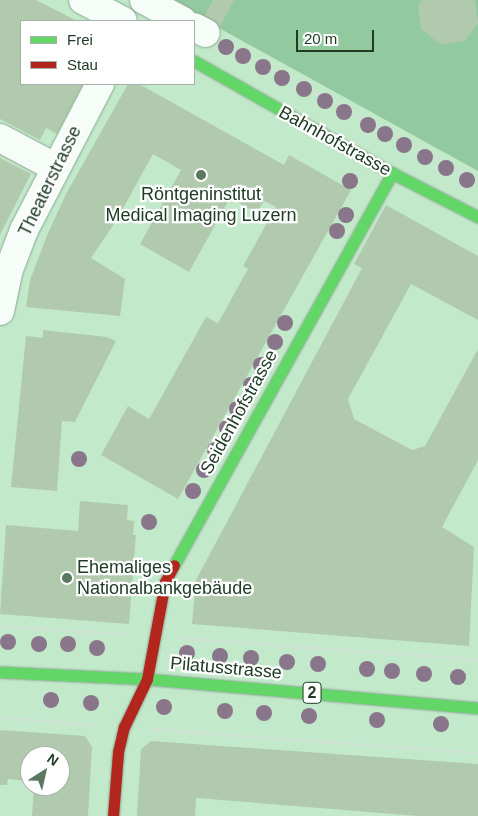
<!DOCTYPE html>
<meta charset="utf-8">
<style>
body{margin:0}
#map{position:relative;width:478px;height:816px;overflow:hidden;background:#c3e9cb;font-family:Arial,sans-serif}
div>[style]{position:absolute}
.water>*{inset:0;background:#92c99e}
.building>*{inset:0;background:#b1caae}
.path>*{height:3px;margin-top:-1.5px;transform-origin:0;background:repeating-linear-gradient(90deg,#d2dfd5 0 5px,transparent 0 7.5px)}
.roads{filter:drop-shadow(0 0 1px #8caa93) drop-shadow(0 0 1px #8caa93)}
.street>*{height:28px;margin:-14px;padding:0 14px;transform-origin:14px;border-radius:14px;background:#f6fcf7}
.fast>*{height:11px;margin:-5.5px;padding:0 5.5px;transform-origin:5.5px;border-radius:5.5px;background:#63d668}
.jam>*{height:11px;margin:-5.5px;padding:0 5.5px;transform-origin:5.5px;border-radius:5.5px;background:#b3261e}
.trees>*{width:16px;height:16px;margin:-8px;border-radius:50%;background:#89768b}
.dots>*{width:14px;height:14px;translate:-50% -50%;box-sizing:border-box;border:2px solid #fff;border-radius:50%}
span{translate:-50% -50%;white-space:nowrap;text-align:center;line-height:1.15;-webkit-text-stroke:4.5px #fff;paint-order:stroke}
.shield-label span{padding:1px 4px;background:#fff;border:1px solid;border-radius:4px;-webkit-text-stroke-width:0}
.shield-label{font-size:16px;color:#203c27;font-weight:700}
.street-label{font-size:18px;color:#203c27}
.poi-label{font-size:18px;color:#203c27}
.left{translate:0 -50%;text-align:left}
.legend{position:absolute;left:20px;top:20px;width:175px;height:65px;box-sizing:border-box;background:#fff;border:1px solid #a6b1a9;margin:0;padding:6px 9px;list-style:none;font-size:15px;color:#203c27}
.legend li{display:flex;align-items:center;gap:10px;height:25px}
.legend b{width:25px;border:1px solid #a6b1a9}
.north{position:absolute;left:20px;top:746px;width:50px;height:50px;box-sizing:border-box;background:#fff;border:1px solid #a6b1a9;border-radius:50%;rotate:35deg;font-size:14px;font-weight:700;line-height:20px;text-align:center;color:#203c27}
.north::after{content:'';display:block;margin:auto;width:18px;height:22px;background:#597960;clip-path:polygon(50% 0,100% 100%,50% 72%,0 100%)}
.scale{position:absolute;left:296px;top:30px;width:78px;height:22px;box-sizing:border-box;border:2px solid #203c27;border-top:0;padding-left:6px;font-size:15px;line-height:18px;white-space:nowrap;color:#203c27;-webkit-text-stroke:4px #fff;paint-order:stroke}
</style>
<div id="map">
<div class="water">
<div style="clip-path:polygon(167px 0,478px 0,478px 171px,219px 28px)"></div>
</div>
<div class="building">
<div style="clip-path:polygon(0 0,36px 0,77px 21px,21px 21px,21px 84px,83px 84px,57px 134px,46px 128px,40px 140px,0 119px)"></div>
<div style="clip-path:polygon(213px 0,234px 0,217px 32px,201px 23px)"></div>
<div style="clip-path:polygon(422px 0,475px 0,478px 23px,465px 41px,441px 45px,421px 29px,418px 5px)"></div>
<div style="clip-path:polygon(128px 84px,139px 84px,284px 165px,289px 155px,351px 190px,178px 499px,101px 455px,128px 406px,149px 419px,206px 317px,218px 323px,248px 269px,243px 266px,276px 207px,264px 201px,257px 213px,230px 198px,189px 272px,140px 244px,181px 170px,153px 154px,116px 221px,91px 258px,125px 279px,120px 316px,26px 307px,30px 280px,48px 233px,66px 194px)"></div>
<div style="clip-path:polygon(0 158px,31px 174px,0 235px)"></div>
<div style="clip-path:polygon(386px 205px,478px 256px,478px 320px,411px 284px,348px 399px,354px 419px,412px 450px,425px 446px,478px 349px,478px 460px,442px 527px,474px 547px,469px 646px,192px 624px,196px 580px,362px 268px,354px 264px)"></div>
<div style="clip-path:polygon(43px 330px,107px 337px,116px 341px,75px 422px,62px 421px,57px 491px,11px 487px,26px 336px,43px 338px)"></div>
<div style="clip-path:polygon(80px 501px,128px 505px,127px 520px,134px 521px,133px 535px,136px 535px,129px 624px,0 614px,6px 525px,78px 531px)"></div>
<div style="clip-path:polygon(0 730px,85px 736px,92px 747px,88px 816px,32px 816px,34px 786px,60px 786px,60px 756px,30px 756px,30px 781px,8px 779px,7px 785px,0 785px)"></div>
<div style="clip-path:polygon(151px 741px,478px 764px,478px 816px,418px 816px,196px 798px,195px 816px,137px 816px,141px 749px)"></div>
</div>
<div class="path">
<div style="left:229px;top:46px;width:283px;rotate:28.5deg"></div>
<div style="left:0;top:626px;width:129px;rotate:3.5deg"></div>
<div style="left:182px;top:638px;width:297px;rotate:4.1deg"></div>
<div style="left:0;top:717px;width:97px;rotate:4.7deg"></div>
<div style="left:153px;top:729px;width:326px;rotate:4.2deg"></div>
</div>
<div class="roads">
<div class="street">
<div style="left:83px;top:0;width:45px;rotate:27.7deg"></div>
<div style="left:144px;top:0;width:44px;rotate:28.3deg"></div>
<div style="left:194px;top:27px;width:13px;rotate:27deg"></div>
<div style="left:0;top:138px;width:53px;rotate:28deg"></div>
<div style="left:0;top:311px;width:40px;rotate:-78deg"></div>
<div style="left:8px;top:272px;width:45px;rotate:-69.1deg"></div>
<div style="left:24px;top:230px;width:165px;rotate:-62.5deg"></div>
</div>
<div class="fast">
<div style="left:194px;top:61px;width:227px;rotate:29.5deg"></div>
<div style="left:392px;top:173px;width:97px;rotate:27.1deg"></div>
<div style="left:174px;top:565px;width:449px;rotate:-60.9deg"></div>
<div style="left:0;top:672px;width:147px;rotate:2.7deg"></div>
<div style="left:147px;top:679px;width:332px;rotate:5deg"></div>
</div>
<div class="jam">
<div style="left:113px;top:816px;width:64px;rotate:-85.5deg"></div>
<div style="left:118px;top:752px;width:26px;rotate:-77deg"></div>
<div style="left:124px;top:727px;width:53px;rotate:-64.4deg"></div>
<div style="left:147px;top:679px;width:99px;rotate:-79.5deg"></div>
<div style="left:165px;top:582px;width:19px;rotate:-62deg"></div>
</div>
</div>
<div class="trees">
<div style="left:226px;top:47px"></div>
<div style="left:243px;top:56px"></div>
<div style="left:263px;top:67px"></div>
<div style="left:282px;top:78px"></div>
<div style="left:304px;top:89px"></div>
<div style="left:325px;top:101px"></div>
<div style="left:344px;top:112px"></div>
<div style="left:368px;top:125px"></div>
<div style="left:385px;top:134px"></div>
<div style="left:404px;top:145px"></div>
<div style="left:425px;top:157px"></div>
<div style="left:446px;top:168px"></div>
<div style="left:467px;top:180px"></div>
<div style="left:350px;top:181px"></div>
<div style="left:346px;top:215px"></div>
<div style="left:337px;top:231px"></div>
<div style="left:285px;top:323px"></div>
<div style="left:275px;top:342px"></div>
<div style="left:261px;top:365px"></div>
<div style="left:251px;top:385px"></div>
<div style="left:237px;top:409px"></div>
<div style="left:227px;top:428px"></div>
<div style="left:215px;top:450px"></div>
<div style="left:79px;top:459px"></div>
<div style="left:204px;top:470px"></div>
<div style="left:193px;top:491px"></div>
<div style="left:149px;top:522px"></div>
<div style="left:8px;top:642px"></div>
<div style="left:39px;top:644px"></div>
<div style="left:68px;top:644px"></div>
<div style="left:97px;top:648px"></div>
<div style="left:187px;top:653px"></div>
<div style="left:220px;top:656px"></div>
<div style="left:251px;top:658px"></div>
<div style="left:287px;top:662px"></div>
<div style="left:318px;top:664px"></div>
<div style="left:367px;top:669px"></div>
<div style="left:392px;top:671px"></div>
<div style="left:424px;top:674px"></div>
<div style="left:458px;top:677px"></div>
<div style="left:51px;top:700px"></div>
<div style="left:91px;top:703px"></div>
<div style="left:164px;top:707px"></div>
<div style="left:225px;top:711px"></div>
<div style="left:264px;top:713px"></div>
<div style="left:309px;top:716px"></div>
<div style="left:377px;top:720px"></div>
<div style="left:441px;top:724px"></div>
</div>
<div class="dots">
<div style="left:201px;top:175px;background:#597960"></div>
<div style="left:67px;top:578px;background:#597960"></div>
</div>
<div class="shield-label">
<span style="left:312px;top:693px">2</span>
</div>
<div class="street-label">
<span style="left:335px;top:141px;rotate:29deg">Bahnhofstrasse</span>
<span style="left:50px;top:181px;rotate:-64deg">Theaterstrasse</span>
<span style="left:239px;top:412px;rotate:-61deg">Seidenhofstrasse</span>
<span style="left:226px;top:668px;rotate:5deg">Pilatusstrasse</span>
</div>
<div class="poi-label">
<span style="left:201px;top:205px">Röntgeninstitut<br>Medical Imaging Luzern</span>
<span class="left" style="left:77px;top:578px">Ehemaliges<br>Nationalbankgebäude</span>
</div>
<ul class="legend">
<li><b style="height:6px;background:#63d668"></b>Frei</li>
<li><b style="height:6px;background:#b3261e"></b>Stau</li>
</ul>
<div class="north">N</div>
<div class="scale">20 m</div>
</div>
